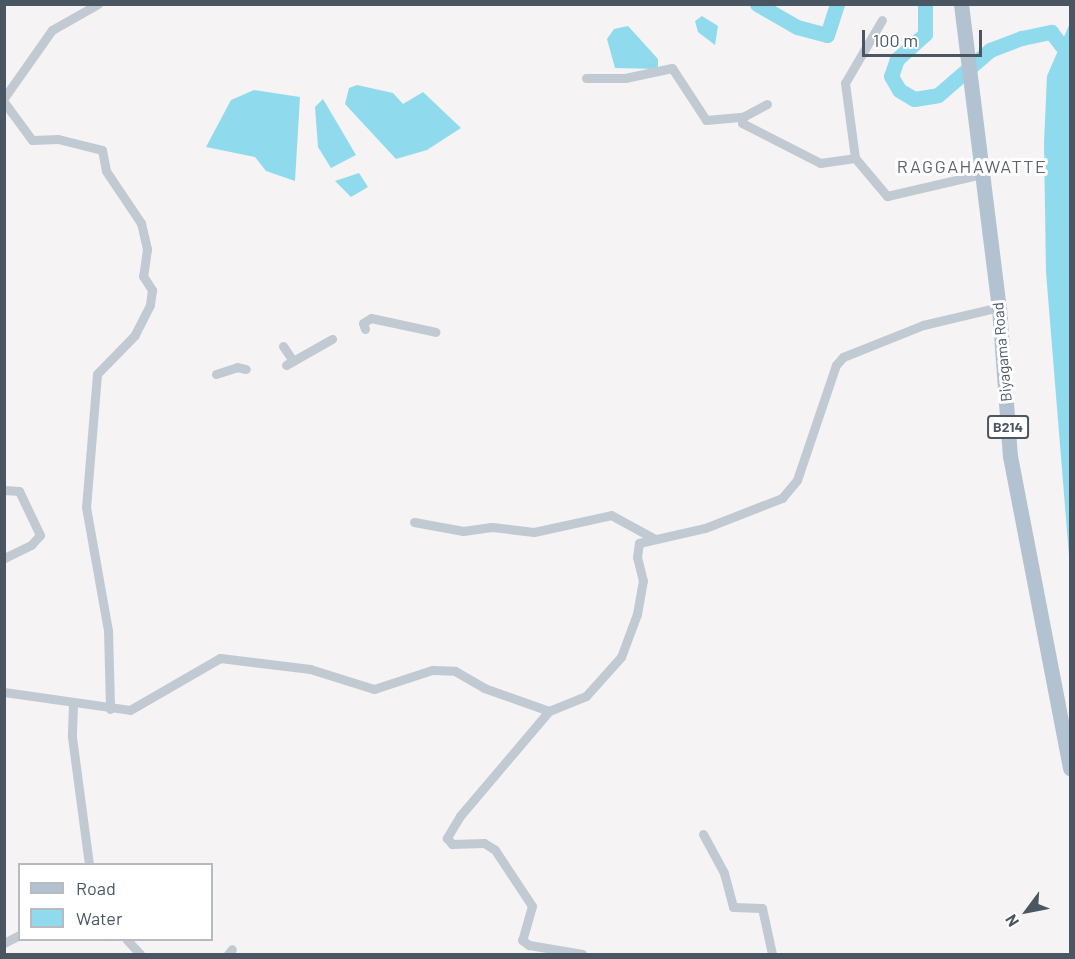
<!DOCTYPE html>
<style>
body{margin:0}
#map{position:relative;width:1075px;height:959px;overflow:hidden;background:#f5f3f3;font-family:Barlow,sans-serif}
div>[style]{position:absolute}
.water>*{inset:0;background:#90daee}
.river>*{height:15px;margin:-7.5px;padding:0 7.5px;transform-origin:7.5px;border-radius:7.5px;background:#90daee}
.street>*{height:9px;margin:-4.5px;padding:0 4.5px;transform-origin:4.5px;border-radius:4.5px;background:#c1cad2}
.primary>*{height:15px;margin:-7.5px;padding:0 7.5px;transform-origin:7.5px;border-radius:7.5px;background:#b3c2d1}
span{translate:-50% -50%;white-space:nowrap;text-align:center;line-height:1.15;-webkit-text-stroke:6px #fff;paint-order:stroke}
.shield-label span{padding:2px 4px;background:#fff;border:2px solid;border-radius:4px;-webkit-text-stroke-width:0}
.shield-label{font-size:14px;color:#4a5661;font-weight:700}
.street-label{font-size:15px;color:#4a5661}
.quarter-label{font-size:18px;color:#5f6368;letter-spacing:1.5px}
.frame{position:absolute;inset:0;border:6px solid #4a5661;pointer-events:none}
.legend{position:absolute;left:18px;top:863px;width:195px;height:78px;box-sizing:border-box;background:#fff;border:2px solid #b7bbc0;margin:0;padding:8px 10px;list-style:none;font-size:18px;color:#4a5661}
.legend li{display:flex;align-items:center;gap:12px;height:30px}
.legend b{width:30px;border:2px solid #b7bbc0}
.north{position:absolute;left:997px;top:881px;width:60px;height:60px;-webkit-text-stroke:4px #fff;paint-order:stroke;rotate:238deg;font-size:16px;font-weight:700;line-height:24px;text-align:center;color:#4a5661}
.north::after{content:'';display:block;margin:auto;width:21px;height:27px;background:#4a5661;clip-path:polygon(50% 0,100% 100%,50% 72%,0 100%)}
.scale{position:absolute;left:862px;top:30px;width:120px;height:27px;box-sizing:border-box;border:3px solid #4a5661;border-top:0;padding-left:8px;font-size:18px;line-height:21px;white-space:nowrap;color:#4a5661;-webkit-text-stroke:4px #fff;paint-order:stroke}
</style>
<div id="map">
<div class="water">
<div style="clip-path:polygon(702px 16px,718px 26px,715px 45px,698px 32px,695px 21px)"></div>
<div style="clip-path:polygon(1070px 23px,1070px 568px,1046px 272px,1044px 143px,1047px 76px)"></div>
<div style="clip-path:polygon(628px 26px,658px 59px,658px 69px,615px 68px,607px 39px,614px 29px)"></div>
<div style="clip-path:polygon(357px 85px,393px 93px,403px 104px,423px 92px,461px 128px,427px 150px,396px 159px,345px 104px,349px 88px)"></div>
<div style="clip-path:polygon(254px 90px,300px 97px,295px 181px,266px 171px,255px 157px,206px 147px,231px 100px)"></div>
<div style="clip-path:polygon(323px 99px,356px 155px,331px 168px,318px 147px,315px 107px)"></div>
<div style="clip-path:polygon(359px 173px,368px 187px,351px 197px,335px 181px)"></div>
</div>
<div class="river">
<div style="left:757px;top:4px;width:46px;rotate:29.9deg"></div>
<div style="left:797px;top:27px;width:31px;rotate:15deg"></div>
<div style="left:827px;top:35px;width:33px;rotate:-72deg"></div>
<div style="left:925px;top:4px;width:30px;rotate:90deg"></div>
<div style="left:925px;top:34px;width:38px;rotate:138deg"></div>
<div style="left:897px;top:59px;width:18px;rotate:109deg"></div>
<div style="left:891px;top:76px;width:16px;rotate:60deg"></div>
<div style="left:899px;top:90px;width:17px;rotate:31deg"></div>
<div style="left:914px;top:99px;width:24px;rotate:-9deg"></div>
<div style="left:938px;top:95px;width:69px;rotate:-40.9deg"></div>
<div style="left:990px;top:50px;width:34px;rotate:-21deg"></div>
<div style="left:1022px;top:38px;width:30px;rotate:-12deg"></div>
<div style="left:1051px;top:32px;width:16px;rotate:52deg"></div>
<div style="left:1061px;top:45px;width:10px;rotate:-24deg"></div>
</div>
<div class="street">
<div style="left:586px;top:78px;width:39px"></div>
<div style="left:625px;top:78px;width:48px;rotate:-12deg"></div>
<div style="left:672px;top:68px;width:62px;rotate:56.8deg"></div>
<div style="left:706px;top:120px;width:37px;rotate:-5deg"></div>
<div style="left:4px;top:98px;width:83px;rotate:-54.8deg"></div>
<div style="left:52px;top:30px;width:53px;rotate:-29.5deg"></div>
<div style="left:4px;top:102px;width:47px;rotate:53.6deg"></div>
<div style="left:32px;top:140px;width:26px;rotate:-2deg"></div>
<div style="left:58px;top:139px;width:45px;rotate:14deg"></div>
<div style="left:102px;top:150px;width:21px;rotate:79deg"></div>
<div style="left:106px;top:171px;width:63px;rotate:56.1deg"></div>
<div style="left:141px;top:223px;width:27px;rotate:77deg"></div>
<div style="left:147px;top:249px;width:27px;rotate:98deg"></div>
<div style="left:143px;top:276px;width:17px;rotate:57deg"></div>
<div style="left:152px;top:290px;width:15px;rotate:98deg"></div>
<div style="left:150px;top:305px;width:34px;rotate:117deg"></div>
<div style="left:135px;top:335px;width:54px;rotate:134.3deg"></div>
<div style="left:97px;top:374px;width:133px;rotate:94.7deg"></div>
<div style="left:86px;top:507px;width:125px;rotate:79.9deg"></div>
<div style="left:108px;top:630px;width:79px;rotate:88.5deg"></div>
<div style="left:767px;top:104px;width:27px;rotate:152deg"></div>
<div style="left:743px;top:117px;width:6px;rotate:99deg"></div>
<div style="left:742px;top:123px;width:88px;rotate:27.1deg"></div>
<div style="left:820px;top:163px;width:35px;rotate:-8deg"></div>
<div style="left:855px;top:158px;width:76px;rotate:-97.6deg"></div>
<div style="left:845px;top:83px;width:73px;rotate:-59.6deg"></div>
<div style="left:855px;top:158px;width:50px;rotate:49.9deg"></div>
<div style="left:887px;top:196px;width:98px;rotate:-13deg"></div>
<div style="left:365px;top:329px;width:6px;rotate:-108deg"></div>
<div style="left:363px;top:323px;width:9px;rotate:-32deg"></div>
<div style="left:371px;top:318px;width:66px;rotate:12.2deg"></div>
<div style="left:283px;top:346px;width:18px;rotate:56deg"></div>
<div style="left:286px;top:365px;width:53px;rotate:-29.5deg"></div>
<div style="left:216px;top:374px;width:22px;rotate:-18deg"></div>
<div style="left:237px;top:367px;width:9px;rotate:13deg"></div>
<div style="left:4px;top:490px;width:15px;rotate:4deg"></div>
<div style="left:19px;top:491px;width:49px;rotate:64.5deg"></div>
<div style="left:40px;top:535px;width:13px;rotate:132deg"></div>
<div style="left:31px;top:545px;width:30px;rotate:154deg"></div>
<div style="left:414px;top:522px;width:50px;rotate:10.4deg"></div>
<div style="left:463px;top:531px;width:29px;rotate:-8deg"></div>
<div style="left:492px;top:527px;width:42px;rotate:6.8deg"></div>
<div style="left:534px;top:532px;width:79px;rotate:-12.4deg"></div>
<div style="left:611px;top:515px;width:48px;rotate:28.7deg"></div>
<div style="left:4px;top:692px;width:127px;rotate:8.1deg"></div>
<div style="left:130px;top:710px;width:104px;rotate:-30deg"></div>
<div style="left:220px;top:658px;width:91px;rotate:7deg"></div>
<div style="left:310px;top:669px;width:67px;rotate:17.4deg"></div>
<div style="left:374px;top:689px;width:61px;rotate:-18.1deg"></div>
<div style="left:432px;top:670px;width:23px;rotate:2deg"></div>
<div style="left:455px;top:671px;width:34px;rotate:30deg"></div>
<div style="left:484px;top:688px;width:69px;rotate:19.5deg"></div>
<div style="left:549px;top:711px;width:40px;rotate:-22deg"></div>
<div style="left:586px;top:696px;width:52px;rotate:-48.1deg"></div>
<div style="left:621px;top:657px;width:46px;rotate:-69.6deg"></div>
<div style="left:637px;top:614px;width:34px;rotate:-80deg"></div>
<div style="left:643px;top:581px;width:25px;rotate:-104deg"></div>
<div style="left:637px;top:557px;width:14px;rotate:-82deg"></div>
<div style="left:639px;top:543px;width:68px;rotate:-12.8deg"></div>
<div style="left:705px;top:528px;width:83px;rotate:-21.3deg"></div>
<div style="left:782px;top:498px;width:23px;rotate:-50deg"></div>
<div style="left:797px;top:480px;width:121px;rotate:-71.3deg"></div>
<div style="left:836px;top:365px;width:11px;rotate:-49deg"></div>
<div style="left:843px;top:357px;width:86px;rotate:-21.8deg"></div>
<div style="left:923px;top:325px;width:78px;rotate:-13.3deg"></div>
<div style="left:73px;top:704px;width:33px;rotate:92deg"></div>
<div style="left:72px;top:737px;width:128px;rotate:82.4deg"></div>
<div style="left:549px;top:711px;width:138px;rotate:130.3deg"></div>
<div style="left:460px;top:816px;width:26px;rotate:121deg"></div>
<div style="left:447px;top:838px;width:8px;rotate:50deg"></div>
<div style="left:452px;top:844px;width:32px;rotate:-2deg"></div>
<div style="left:484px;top:843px;width:13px;rotate:32deg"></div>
<div style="left:495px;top:850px;width:67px;rotate:56.5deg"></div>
<div style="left:532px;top:906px;width:35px;rotate:106deg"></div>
<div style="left:522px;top:940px;width:9px;rotate:36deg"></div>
<div style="left:529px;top:945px;width:54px;rotate:9.6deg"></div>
<div style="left:703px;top:834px;width:44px;rotate:61.7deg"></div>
<div style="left:724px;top:873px;width:35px;rotate:75deg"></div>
<div style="left:733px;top:907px;width:29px;rotate:2deg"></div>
<div style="left:762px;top:908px;width:47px;rotate:77.7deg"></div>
<div style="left:127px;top:940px;width:19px;rotate:47deg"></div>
<div style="left:4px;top:943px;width:18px;rotate:-27deg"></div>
<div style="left:228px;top:954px;width:6px;rotate:-51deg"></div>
</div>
<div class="primary">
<div style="left:961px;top:4px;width:305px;rotate:82.9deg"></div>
<div style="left:999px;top:307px;width:149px;rotate:85.8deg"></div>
<div style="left:1010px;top:456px;width:318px;rotate:79.1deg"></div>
</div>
<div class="shield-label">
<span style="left:1008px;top:427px">B214</span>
</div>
<div class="street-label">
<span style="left:1002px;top:352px;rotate:-95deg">Biyagama Road</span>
</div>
<div class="quarter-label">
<span style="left:972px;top:166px">RAGGAHAWATTE</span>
</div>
<div class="frame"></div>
<ul class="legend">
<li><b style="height:8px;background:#b3c2d1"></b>Road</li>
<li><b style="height:16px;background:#90daee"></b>Water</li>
</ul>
<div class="north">N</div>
<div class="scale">100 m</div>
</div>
